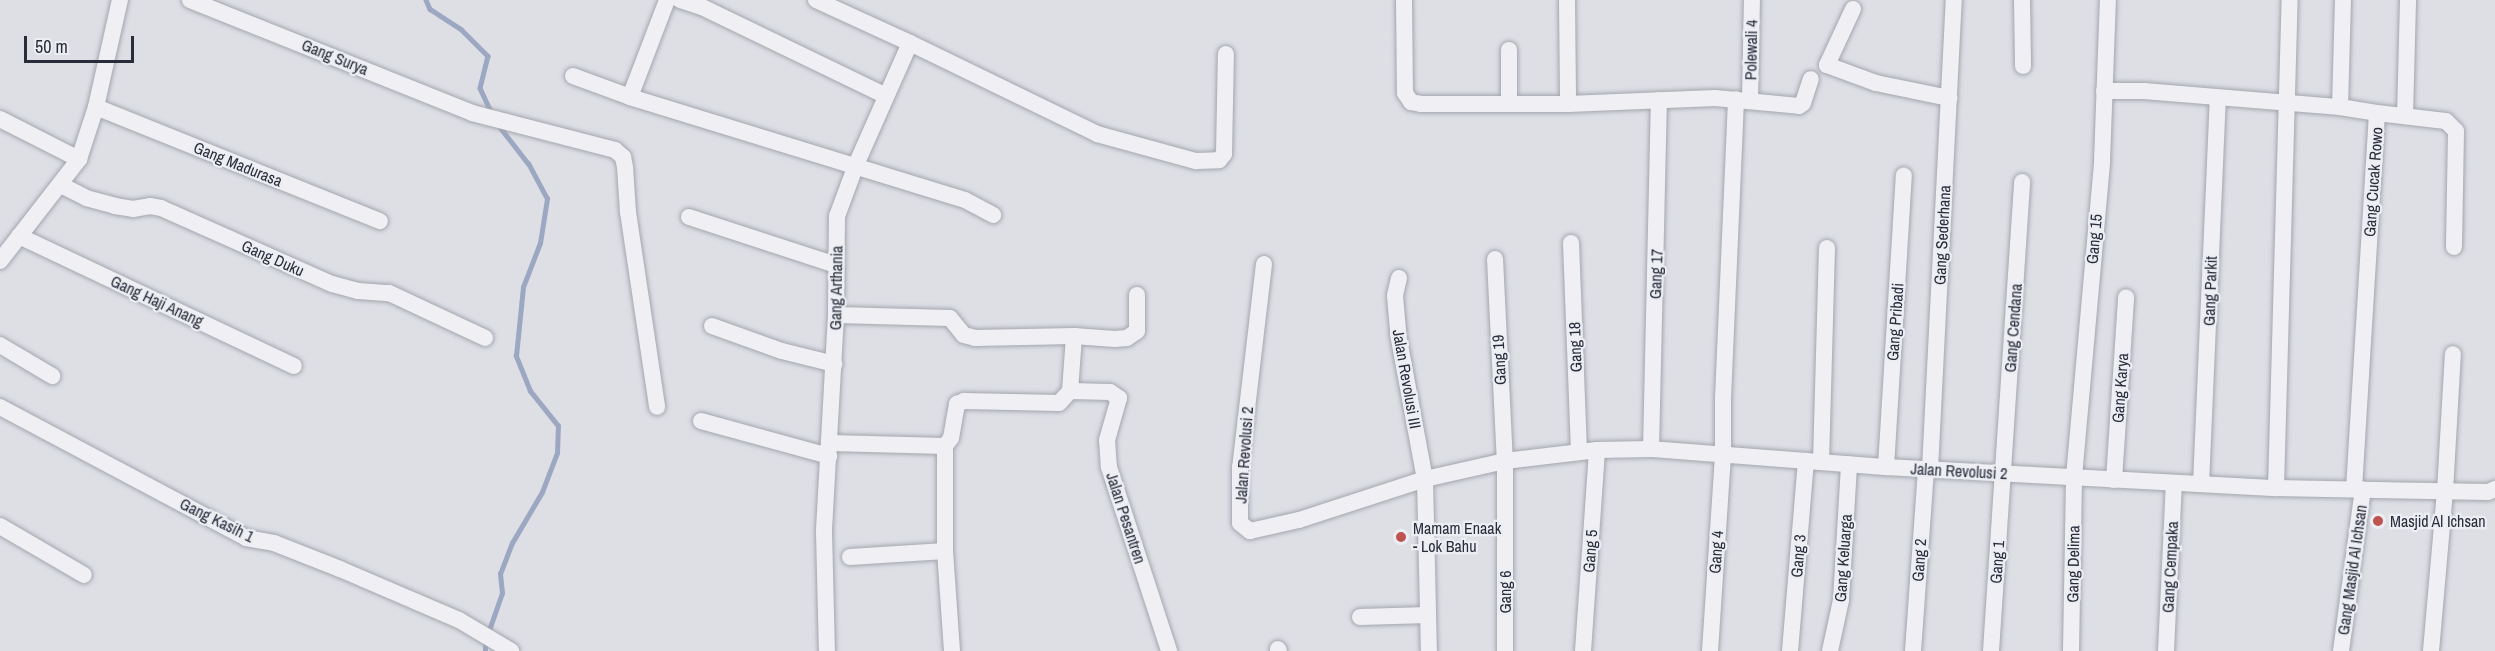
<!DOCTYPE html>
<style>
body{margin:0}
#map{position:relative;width:2495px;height:651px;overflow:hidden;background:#dddfe5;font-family:"Archivo Narrow",sans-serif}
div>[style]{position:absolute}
.stream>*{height:4.5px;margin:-2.25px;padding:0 2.25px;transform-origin:2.25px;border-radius:2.25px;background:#9ca7c2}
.roads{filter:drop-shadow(0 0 2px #a3a6ae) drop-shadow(0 0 2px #a3a6ae)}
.minor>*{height:16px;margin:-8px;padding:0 8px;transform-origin:8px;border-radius:8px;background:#f0f0f4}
.dots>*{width:16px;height:16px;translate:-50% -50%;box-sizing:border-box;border:3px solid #eceef3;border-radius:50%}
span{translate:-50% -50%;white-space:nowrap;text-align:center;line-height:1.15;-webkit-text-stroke:4.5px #eceef3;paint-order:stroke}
.street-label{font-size:16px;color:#292c3a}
.poi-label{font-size:16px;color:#292c3a}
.left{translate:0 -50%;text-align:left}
.scale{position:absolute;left:24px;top:36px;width:110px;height:27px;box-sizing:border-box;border:3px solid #292c3a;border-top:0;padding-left:8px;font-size:18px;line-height:21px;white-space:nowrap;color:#292c3a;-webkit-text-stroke:4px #eceef3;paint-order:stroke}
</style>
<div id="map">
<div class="stream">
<div style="left:426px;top:0;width:10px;rotate:66deg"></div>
<div style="left:430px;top:9px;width:37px;rotate:33deg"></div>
<div style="left:461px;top:29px;width:38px;rotate:45deg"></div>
<div style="left:488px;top:56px;width:33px;rotate:104deg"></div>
<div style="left:480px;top:88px;width:29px;rotate:65deg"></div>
<div style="left:488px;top:633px;width:42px;rotate:-70.7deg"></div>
<div style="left:502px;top:593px;width:19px;rotate:-96deg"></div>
<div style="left:500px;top:574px;width:33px;rotate:-69deg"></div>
<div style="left:512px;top:543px;width:59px;rotate:-59.5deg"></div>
<div style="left:542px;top:492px;width:42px;rotate:-69deg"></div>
<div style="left:557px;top:453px;width:27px;rotate:-88deg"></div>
<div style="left:558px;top:426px;width:45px;rotate:-128.7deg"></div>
<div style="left:530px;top:391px;width:38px;rotate:-112deg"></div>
<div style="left:516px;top:356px;width:69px;rotate:-84.2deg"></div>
<div style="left:523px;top:287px;width:47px;rotate:-68.9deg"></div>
<div style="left:540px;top:243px;width:45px;rotate:-81deg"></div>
<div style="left:547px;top:199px;width:40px;rotate:-118deg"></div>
<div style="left:528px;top:164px;width:51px;rotate:-127.8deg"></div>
<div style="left:485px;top:651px;width:11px;rotate:-90deg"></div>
</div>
<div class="roads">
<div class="minor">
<div style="left:190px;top:0;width:304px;rotate:21.8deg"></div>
<div style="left:472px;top:113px;width:148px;rotate:14.5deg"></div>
<div style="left:615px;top:150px;width:11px;rotate:41deg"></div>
<div style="left:623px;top:157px;width:10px;rotate:79deg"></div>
<div style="left:625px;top:167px;width:45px;rotate:86.2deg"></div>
<div style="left:628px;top:212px;width:197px;rotate:81.5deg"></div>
<div style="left:680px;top:0;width:23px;rotate:18deg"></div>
<div style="left:702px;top:7px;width:204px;rotate:25.8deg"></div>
<div style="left:816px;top:0;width:103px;rotate:24.6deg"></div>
<div style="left:910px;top:43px;width:133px;rotate:113.9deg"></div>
<div style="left:856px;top:165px;width:54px;rotate:110.4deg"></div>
<div style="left:837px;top:216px;width:99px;rotate:90.6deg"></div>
<div style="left:836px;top:315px;width:217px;rotate:93.2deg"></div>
<div style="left:824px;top:532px;width:119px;rotate:88.6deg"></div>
<div style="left:1404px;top:0;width:93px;rotate:89.4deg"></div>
<div style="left:1405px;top:93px;width:11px;rotate:56deg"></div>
<div style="left:1411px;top:102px;width:10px;rotate:11deg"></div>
<div style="left:1421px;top:104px;width:147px"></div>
<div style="left:1568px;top:104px;width:147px;rotate:-2.3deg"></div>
<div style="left:1715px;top:98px;width:84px;rotate:5.4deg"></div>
<div style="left:1799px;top:106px;width:5px;rotate:-37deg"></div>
<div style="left:1803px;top:103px;width:25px;rotate:-72deg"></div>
<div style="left:1567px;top:0;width:104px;rotate:89.4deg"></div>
<div style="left:2022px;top:0;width:66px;rotate:89.1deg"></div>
<div style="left:1853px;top:9px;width:62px;rotate:114.9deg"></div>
<div style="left:1827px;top:65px;width:52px;rotate:20.2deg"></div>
<div style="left:1876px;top:83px;width:75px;rotate:11.6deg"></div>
<div style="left:910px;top:43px;width:208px;rotate:25.9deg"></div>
<div style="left:1097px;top:134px;width:103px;rotate:15.3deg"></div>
<div style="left:1196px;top:161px;width:23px;rotate:-2deg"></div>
<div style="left:1219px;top:160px;width:8px;rotate:-50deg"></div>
<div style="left:1224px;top:154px;width:100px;rotate:-88.9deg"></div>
<div style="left:1509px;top:50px;width:53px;rotate:90deg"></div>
<div style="left:573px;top:76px;width:61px;rotate:20.2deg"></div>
<div style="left:630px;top:97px;width:350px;rotate:17.1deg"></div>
<div style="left:965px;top:200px;width:32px;rotate:28deg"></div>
<div style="left:2104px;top:91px;width:40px"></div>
<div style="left:2144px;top:91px;width:197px;rotate:4.7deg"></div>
<div style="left:2340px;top:107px;width:37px;rotate:9deg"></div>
<div style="left:2377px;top:113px;width:376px;rotate:93.5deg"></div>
<div style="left:630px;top:97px;width:104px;rotate:-69.1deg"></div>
<div style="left:1750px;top:100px;width:100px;rotate:-88.9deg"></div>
<div style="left:96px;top:107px;width:306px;rotate:21.9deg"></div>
<div style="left:2340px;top:107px;width:107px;rotate:-88.4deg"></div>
<div style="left:2377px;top:113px;width:69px;rotate:6.6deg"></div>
<div style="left:2446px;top:121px;width:14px;rotate:45deg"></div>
<div style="left:2456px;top:131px;width:116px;rotate:91deg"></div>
<div style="left:2405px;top:116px;width:116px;rotate:-88.5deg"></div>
<div style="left:0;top:119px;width:89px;rotate:26.9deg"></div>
<div style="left:61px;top:185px;width:28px;rotate:27deg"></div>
<div style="left:86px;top:198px;width:30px;rotate:15deg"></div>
<div style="left:115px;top:206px;width:18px;rotate:9deg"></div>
<div style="left:133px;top:209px;width:17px;rotate:-10deg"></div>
<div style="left:150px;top:206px;width:11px;rotate:10deg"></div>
<div style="left:161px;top:208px;width:187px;rotate:24deg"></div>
<div style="left:332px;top:284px;width:27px;rotate:15deg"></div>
<div style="left:358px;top:291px;width:31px;rotate:4deg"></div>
<div style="left:389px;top:293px;width:106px;rotate:25.1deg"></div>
<div style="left:689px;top:217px;width:155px;rotate:18.1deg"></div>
<div style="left:19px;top:236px;width:304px;rotate:25.3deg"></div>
<div style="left:1571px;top:243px;width:208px;rotate:87.8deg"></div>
<div style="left:1495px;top:259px;width:202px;rotate:87.2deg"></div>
<div style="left:1505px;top:461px;width:190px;rotate:90deg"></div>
<div style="left:0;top:261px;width:129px;rotate:-52.2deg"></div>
<div style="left:79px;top:159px;width:55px;rotate:-71.9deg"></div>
<div style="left:96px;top:107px;width:110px;rotate:-77.4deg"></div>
<div style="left:1264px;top:264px;width:204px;rotate:96.7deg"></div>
<div style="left:1240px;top:467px;width:56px;rotate:90deg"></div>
<div style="left:1240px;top:523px;width:13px;rotate:39deg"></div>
<div style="left:1250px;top:531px;width:50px;rotate:-12.7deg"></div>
<div style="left:1299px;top:520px;width:133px;rotate:-18deg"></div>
<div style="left:1425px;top:479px;width:82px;rotate:-12.7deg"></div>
<div style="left:1505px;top:461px;width:93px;rotate:-6.8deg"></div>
<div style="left:1597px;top:450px;width:54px;rotate:-1.1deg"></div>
<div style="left:1651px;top:449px;width:236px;rotate:4.4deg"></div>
<div style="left:1886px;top:467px;width:391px;rotate:3.1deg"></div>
<div style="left:2276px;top:488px;width:212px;rotate:1.1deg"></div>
<div style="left:2488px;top:492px;width:8px;rotate:-23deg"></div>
<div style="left:1399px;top:278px;width:18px;rotate:103deg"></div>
<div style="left:1395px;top:296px;width:38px;rotate:85deg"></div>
<div style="left:1398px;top:334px;width:147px;rotate:79.5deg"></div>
<div style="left:1425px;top:479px;width:172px;rotate:88.7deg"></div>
<div style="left:836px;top:315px;width:114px;rotate:1.5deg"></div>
<div style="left:950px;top:318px;width:22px;rotate:51deg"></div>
<div style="left:964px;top:335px;width:11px;rotate:15deg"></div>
<div style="left:975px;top:338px;width:99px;rotate:-1.2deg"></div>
<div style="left:1074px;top:336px;width:41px;rotate:4.2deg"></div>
<div style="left:1115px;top:339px;width:12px;rotate:-5deg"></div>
<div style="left:1127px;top:338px;width:12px;rotate:-35deg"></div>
<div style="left:1137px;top:331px;width:36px;rotate:-90deg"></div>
<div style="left:712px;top:326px;width:74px;rotate:19.7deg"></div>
<div style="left:782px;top:351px;width:54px;rotate:14deg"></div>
<div style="left:0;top:345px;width:61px;rotate:30.8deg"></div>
<div style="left:1070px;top:391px;width:40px;rotate:1.4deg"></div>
<div style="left:1110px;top:392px;width:11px;rotate:34deg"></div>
<div style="left:1119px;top:398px;width:44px;rotate:105.9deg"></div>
<div style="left:1107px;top:440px;width:27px;rotate:86deg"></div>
<div style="left:1109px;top:467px;width:194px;rotate:71.9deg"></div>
<div style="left:0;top:407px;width:279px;rotate:28deg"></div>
<div style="left:246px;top:538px;width:28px;rotate:10deg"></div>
<div style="left:274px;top:543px;width:71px;rotate:21.5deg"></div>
<div style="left:340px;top:569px;width:129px;rotate:23.2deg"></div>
<div style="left:459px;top:620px;width:61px;rotate:30.8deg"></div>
<div style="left:701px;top:421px;width:133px;rotate:15.3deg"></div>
<div style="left:830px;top:443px;width:115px;rotate:1.5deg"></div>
<div style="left:945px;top:446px;width:10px;rotate:-53deg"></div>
<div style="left:951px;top:438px;width:35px;rotate:-80deg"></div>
<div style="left:957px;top:404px;width:8px;rotate:-23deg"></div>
<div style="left:964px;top:401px;width:95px;rotate:1.2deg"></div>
<div style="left:1059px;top:403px;width:16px;rotate:-47deg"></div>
<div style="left:1070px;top:391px;width:55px;rotate:-85.8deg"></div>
<div style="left:945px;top:446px;width:105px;rotate:90deg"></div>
<div style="left:945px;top:551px;width:100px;rotate:86deg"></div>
<div style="left:1651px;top:449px;width:349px;rotate:-88.7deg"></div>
<div style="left:1821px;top:462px;width:214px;rotate:-88.4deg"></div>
<div style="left:1886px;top:467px;width:292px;rotate:-86.5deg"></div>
<div style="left:1930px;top:469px;width:470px;rotate:-87.1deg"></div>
<div style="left:2114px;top:480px;width:183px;rotate:-86.2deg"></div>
<div style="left:2201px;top:484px;width:387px;rotate:-87.5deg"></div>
<div style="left:2276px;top:488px;width:488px;rotate:-88.4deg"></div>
<div style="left:0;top:526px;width:97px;rotate:30.3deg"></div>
<div style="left:850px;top:557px;width:95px;rotate:-3.6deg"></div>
<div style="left:1360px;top:617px;width:68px;rotate:-1.7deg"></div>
<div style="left:1278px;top:649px;width:2px;rotate:63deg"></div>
<div style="left:1583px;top:651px;width:201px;rotate:-86deg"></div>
<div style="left:1710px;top:651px;width:198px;rotate:-86.2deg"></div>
<div style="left:1723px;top:453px;width:55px;rotate:-90deg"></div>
<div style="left:1723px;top:398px;width:299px;rotate:-87.5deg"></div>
<div style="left:1790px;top:651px;width:191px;rotate:-85.2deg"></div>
<div style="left:1830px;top:651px;width:52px;rotate:-77.8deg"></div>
<div style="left:1841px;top:600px;width:136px;rotate:-86.6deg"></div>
<div style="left:1913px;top:651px;width:182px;rotate:-85.9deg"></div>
<div style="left:1991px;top:651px;width:470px;rotate:-86.2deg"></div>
<div style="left:2071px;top:651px;width:174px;rotate:-89deg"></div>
<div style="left:2074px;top:477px;width:317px;rotate:-84.9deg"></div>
<div style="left:2102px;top:161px;width:161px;rotate:-87.9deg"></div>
<div style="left:2166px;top:651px;width:168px;rotate:-87.3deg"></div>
<div style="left:2341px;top:651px;width:163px;rotate:-82.3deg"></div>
<div style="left:2431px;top:651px;width:161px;rotate:-85deg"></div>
<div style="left:2445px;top:491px;width:137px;rotate:-86.7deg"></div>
</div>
</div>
<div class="dots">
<div style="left:2378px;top:521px;background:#bd5450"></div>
<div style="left:1401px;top:537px;background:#bd5450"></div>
</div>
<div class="street-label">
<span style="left:1751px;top:50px;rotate:-89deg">Polewali 4</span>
<span style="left:335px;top:57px;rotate:22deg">Gang Surya</span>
<span style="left:238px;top:164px;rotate:22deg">Gang Madurasa</span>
<span style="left:2373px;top:182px;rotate:-86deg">Gang Cucak Rowo</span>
<span style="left:1942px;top:235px;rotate:-87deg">Gang Sederhana</span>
<span style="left:2094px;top:239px;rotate:-85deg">Gang 15</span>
<span style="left:273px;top:258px;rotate:24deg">Gang Duku</span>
<span style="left:1656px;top:274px;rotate:-88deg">Gang 17</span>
<span style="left:836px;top:288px;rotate:-89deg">Gang Arthania</span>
<span style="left:2210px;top:291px;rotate:-88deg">Gang Parkit</span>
<span style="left:157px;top:301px;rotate:25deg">Gang Haji Anang</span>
<span style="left:1895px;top:322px;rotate:-86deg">Gang Pribadi</span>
<span style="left:2013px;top:328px;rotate:-86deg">Gang Cendana</span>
<span style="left:1575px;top:347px;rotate:-92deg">Gang 18</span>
<span style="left:1499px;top:360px;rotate:-93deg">Gang 19</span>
<span style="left:1407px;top:379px;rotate:80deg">Jalan Revolusi III</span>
<span style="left:2120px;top:388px;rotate:-86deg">Gang Karya</span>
<span style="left:1244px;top:455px;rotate:-86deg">Jalan Revolusi 2</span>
<span style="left:1959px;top:471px;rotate:3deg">Jalan Revolusi 2</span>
<span style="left:1126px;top:518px;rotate:72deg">Jalan Pesantren</span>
<span style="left:217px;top:520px;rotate:26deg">Gang Kasih 1</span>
<span style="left:1590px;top:551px;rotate:-86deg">Gang 5</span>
<span style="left:1716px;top:552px;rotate:-86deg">Gang 4</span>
<span style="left:1798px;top:556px;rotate:-85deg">Gang 3</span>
<span style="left:1843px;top:558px;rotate:-86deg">Gang Keluarga</span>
<span style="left:1919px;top:560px;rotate:-86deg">Gang 2</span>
<span style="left:1997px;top:562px;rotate:-86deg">Gang 1</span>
<span style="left:2073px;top:564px;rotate:-89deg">Gang Delima</span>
<span style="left:2170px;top:567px;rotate:-87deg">Gang Cempaka</span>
<span style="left:2352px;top:570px;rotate:-82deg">Gang Masjid Al Ichsan</span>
<span style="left:1505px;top:592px;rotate:-90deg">Gang 6</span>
</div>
<div class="poi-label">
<span class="left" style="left:2390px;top:521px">Masjid Al Ichsan</span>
<span class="left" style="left:1413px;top:537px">Mamam Enaak<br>- Lok Bahu</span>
</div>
<div class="scale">50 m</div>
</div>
